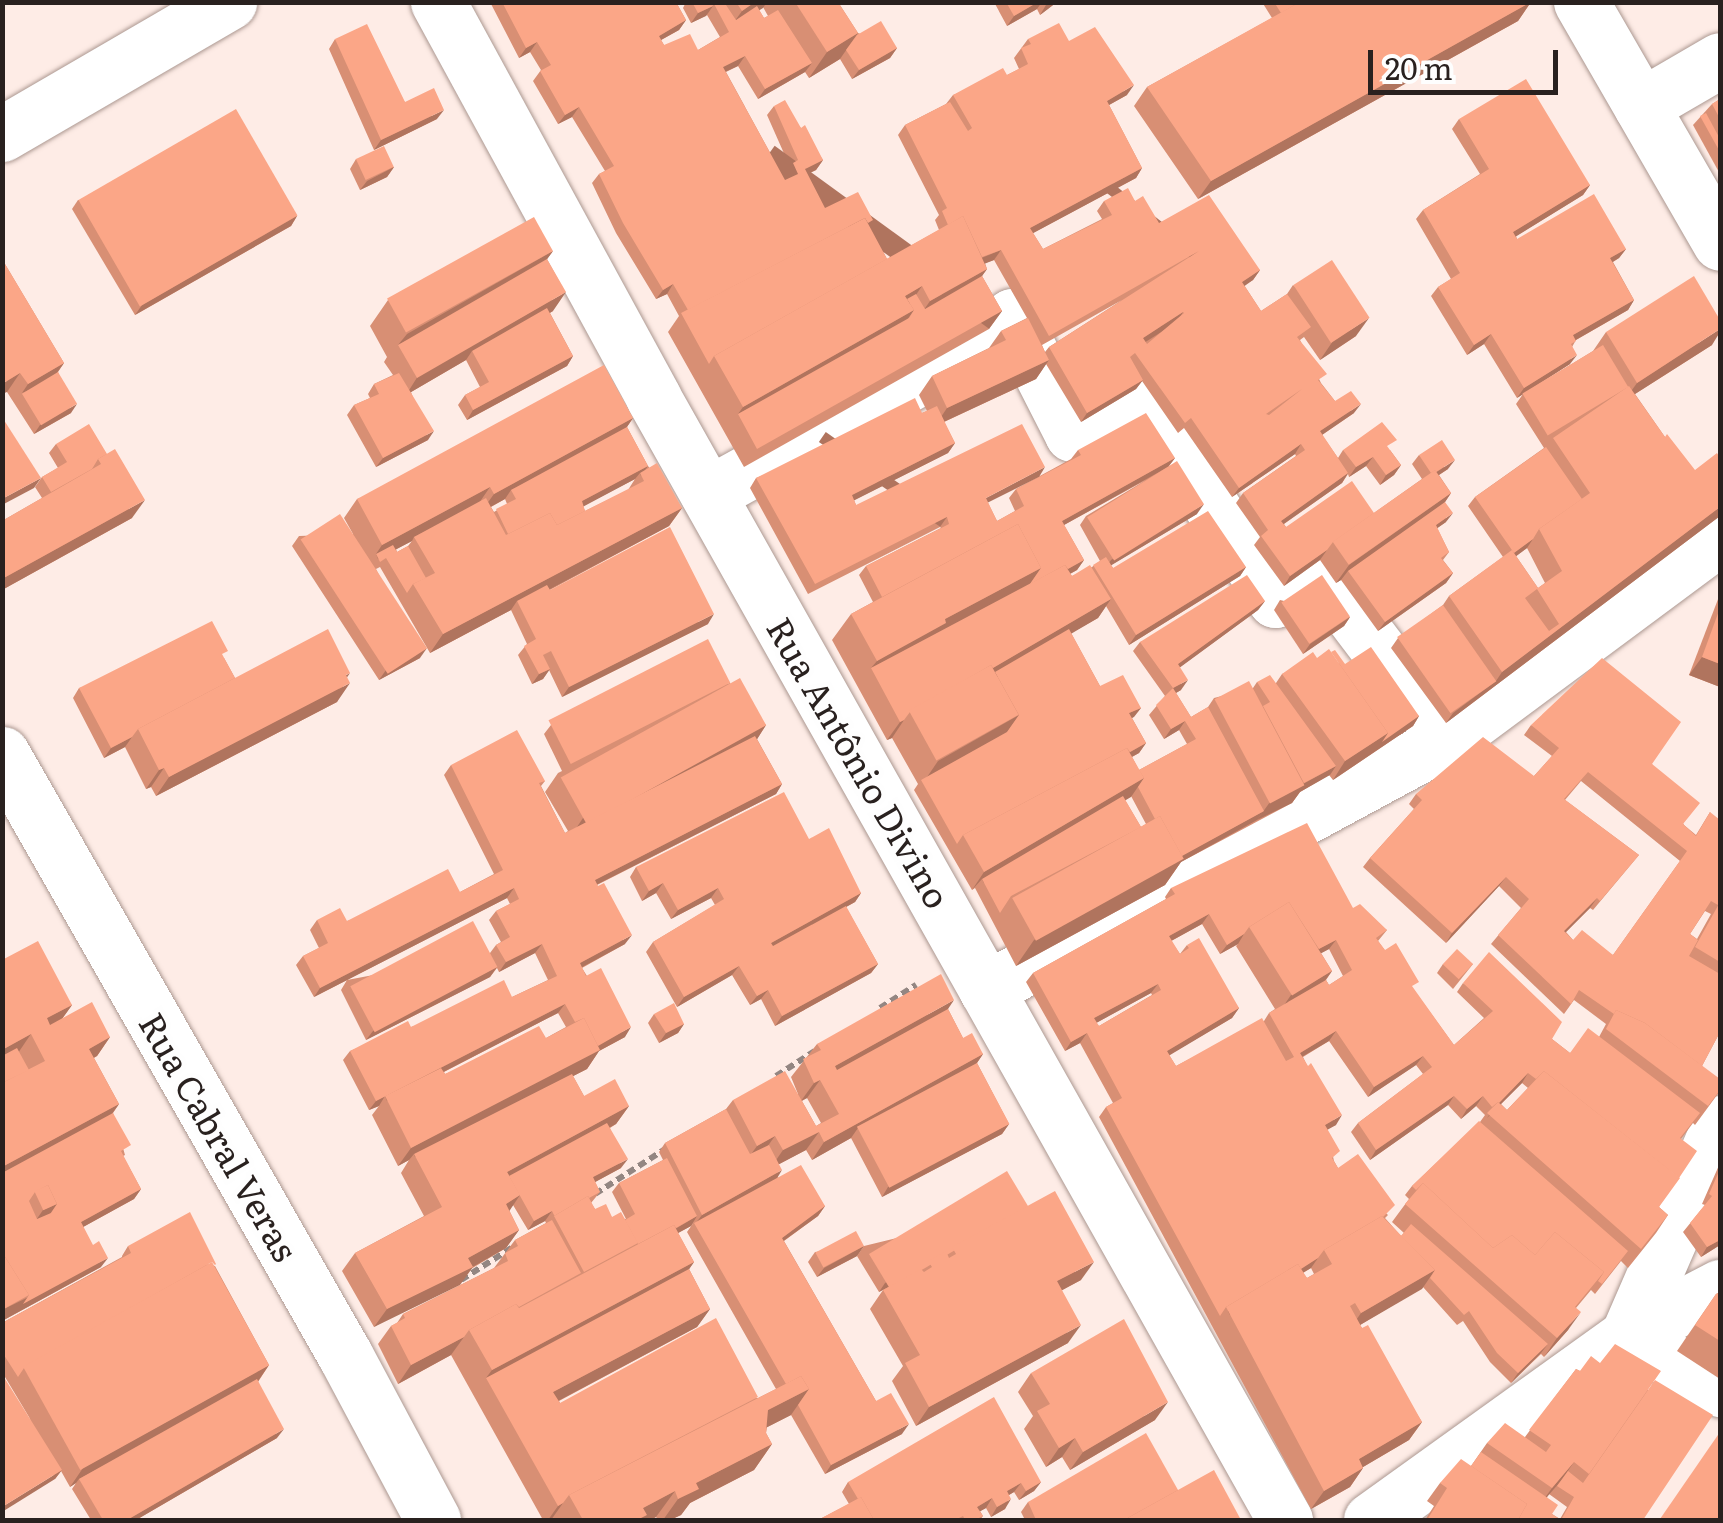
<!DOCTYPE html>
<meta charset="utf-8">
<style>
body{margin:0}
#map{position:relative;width:1723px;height:1523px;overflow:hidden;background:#feece6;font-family:Literata,serif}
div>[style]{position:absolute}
.path>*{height:6px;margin-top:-3px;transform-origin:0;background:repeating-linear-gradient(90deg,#938682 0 8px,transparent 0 13px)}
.roads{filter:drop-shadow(0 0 2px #ac9891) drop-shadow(0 0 2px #ac9891)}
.minor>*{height:55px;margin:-27.5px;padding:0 27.5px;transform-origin:27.5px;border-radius:27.5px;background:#fff}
.wall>*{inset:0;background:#d88f74}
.shaded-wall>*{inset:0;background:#b0745e;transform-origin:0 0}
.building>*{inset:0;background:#fba687;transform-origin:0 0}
span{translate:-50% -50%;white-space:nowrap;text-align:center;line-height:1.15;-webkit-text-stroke:10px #fefefe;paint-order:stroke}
.street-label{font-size:35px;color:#29211f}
.frame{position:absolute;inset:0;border:5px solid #29211f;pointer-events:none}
.scale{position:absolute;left:1368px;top:50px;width:190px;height:45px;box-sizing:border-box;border:5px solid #29211f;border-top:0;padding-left:12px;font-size:30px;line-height:35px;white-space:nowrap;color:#29211f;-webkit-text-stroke:8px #fefefe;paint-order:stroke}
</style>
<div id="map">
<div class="path">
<div style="left:880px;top:1008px;width:43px;rotate:-32.6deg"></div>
<div style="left:776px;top:1076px;width:46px;rotate:-32.7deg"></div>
<div style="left:595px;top:1194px;width:83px;rotate:-32.7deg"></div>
<div style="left:461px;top:1280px;width:62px;rotate:-32.4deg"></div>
</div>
<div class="roads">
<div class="minor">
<div style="left:438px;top:2px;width:450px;rotate:61.4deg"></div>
<div style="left:653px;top:397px;width:1289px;rotate:60.63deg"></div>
<div style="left:1581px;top:2px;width:278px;rotate:60deg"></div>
<div style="left:1641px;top:106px;width:91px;rotate:-30.2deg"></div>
<div style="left:2px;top:134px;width:263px;rotate:-30.2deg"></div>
<div style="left:708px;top:494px;width:294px;rotate:-28.8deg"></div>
<div style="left:966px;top:352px;width:58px;rotate:-38deg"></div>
<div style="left:1012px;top:316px;width:132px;rotate:63deg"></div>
<div style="left:1072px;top:434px;width:76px;rotate:-23.2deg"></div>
<div style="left:1142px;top:404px;width:237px;rotate:55.8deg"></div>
<div style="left:1275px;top:600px;width:52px;rotate:-34.9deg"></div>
<div style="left:1318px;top:570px;width:213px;rotate:52.8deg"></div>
<div style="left:2px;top:754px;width:692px;rotate:60.29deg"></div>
<div style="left:345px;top:1355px;width:187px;rotate:61.9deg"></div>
<div style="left:986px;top:989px;width:524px;rotate:-28.37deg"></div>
<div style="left:1447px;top:740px;width:340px;rotate:-36.6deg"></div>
<div style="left:1720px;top:1123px;width:231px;rotate:113.5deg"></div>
<div style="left:1628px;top:1335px;width:107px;rotate:30.4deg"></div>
<div style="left:1371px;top:1520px;width:317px;rotate:-35.7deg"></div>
<div style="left:1628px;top:1335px;width:104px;rotate:-27.6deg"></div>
</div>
</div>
<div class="wall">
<div style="clip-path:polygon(evenodd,490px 2px,676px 2px,686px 20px,679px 30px,661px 40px,664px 45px,698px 50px,720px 37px,707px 15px,691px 23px,683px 8px,686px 2px,838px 2px,858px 33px,897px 48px,890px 58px,852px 79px,840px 59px,809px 78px,805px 72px,758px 99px,738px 66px,726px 72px,785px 180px,789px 178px,786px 172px,790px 167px,767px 115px,774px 106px,801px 128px,823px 160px,816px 170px,808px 174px,825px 208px,870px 226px,887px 259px,939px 230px,935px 220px,939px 215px,898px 135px,905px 125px,946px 104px,953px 95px,1007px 75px,1019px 69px,1014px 58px,1028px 39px,1069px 41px,1127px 95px,1109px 105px,1142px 168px,1136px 178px,1033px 233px,1043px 249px,1102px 219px,1097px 211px,1104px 201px,1135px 201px,1159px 223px,1260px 270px,1253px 280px,1244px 285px,1261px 311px,1287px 294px,1293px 285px,1356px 336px,1320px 360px,1304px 337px,1300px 340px,1321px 383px,1335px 401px,1354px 413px,1322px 435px,1338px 458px,1343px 450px,1390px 450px,1401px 465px,1394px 475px,1380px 485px,1366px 466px,1349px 477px,1348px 474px,1342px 483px,1284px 524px,1286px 527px,1374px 513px,1422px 479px,1412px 464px,1419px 455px,1448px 469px,1439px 475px,1451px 493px,1445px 502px,1446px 522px,1437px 528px,1449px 552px,1443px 560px,1453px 573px,1446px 583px,1378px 631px,1341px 580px,1336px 583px,1320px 560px,1284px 586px,1254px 545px,1260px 537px,1236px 503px,1243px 493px,1296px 456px,1295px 454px,1232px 497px,1184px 428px,1178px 433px,1142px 381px,1136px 389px,1081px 422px,1046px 364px,1036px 379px,944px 422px,955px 443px,948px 453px,854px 500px,856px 505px,988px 503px,997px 521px,1015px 511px,1009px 498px,1016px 489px,1071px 459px,1078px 450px,1175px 458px,1169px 466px,1197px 514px,1111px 565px,1113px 568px,1246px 567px,1240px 576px,1129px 645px,1106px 606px,1098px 618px,1071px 633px,1100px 686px,1141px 708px,1132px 718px,1146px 743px,1139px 753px,1132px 757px,1139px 770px,1187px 744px,1179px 730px,1164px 739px,1149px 715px,1165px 696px,1133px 651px,1140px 642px,1265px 601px,1258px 610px,1180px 667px,1181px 690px,1176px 693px,1191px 717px,1208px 707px,1214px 698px,1253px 688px,1257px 682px,1276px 683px,1282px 674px,1317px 658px,1345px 664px,1419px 716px,1413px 726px,1333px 780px,1329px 775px,1300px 792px,1292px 803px,1181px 862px,1165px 885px,1016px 966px,975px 888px,972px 890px,914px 790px,918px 784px,892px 738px,887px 740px,832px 640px,851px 614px,873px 602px,859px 575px,866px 566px,941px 528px,940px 527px,808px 594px,750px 488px,756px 478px,927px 411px,919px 395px,932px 376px,989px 348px,1001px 331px,1027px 318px,994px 260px,985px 263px,987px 269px,982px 276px,1002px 311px,989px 329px,744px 467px,668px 332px,679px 316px,667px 294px,656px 299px,616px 233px,592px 183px,599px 174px,605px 171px,572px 117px,558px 124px,533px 81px,541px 70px,530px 52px,519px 58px,490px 2px,763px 7px,768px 16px,764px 18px,759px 10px,763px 7px,490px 2px,1122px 300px,1049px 347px,1045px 352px,1042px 345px,1122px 300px,490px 2px,1146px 480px,1086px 516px,1080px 525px,1100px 561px,1092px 567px,1072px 576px,1070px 574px,1077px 570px,1084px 560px,1064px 525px,1146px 480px,490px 2px,1131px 796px,1146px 824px,1141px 827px,1125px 800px,1131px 796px)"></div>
<div style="clip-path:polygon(994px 2px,1057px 2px,1040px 15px,1037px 9px,1007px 26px)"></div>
<div style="clip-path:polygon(1262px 2px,1531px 2px,1518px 21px,1198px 199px,1134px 106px,1147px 87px,1272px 18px)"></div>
<div style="clip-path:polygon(335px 39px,405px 102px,437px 119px,374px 150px,329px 49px)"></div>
<div style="clip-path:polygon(1720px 99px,1720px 174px,1693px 125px,1712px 104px)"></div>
<div style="clip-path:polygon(1459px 119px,1590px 185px,1583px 195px,1516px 236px,1517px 239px,1626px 249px,1619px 258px,1613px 262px,1634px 300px,1628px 310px,1576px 340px,1572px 347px,1570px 364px,1517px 398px,1484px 344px,1467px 355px,1431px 296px,1438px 287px,1451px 279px,1416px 219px,1423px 210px,1480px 174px,1452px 129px)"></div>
<div style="clip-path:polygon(356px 159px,394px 167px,387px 177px,360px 190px,350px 169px)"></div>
<div style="clip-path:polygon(78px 200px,297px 216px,291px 226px,135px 315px,72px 209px)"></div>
<div style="clip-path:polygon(553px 251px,547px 259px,553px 311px,550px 313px,573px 356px,567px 366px,467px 420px,458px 405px,465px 395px,480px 387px,466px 360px,411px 392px,428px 440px,376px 467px,347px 415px,354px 405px,370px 398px,368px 394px,374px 384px,393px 375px,384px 362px,387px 357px,370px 326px,388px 300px)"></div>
<div style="clip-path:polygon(2px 259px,64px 363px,58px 372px,71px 413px,34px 434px,7px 392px)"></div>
<div style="clip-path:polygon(evenodd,1606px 332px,1712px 345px,1635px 394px,1720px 516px,1446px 723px,1391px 648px,1398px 638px,1443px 605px,1449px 596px,1503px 557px,1468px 506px,1475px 497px,1544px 448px,1516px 404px,1523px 394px,1593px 351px,1606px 332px,1527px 548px,1545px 583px,1538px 588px,1516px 556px,1527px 548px)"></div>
<div style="clip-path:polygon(evenodd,633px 418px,627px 427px,648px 466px,682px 508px,669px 526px,550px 590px,708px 624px,562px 697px,549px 670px,543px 679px,532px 684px,518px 655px,527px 644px,511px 610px,430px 653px,380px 567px,376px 569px,420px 658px,379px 680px,292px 546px,299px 536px,353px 534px,344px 518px,357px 499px,633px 418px,635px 479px,628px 490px,585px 511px,583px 506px,635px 479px,633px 418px,505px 499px,507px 504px,494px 512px,491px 507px,505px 499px,633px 418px,412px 541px,408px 546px,397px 552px,396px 549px,412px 541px)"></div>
<div style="clip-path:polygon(56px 444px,107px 454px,132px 518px,2px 590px,2px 521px,42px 498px,35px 487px,42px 477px,58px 468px,49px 453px)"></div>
<div style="clip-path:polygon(1720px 594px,1720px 687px,1689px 675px)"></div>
<div style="clip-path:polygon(1280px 600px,1350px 617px,1344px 626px,1303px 654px,1274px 610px)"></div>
<div style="clip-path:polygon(224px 658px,235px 678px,347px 677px,337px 702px,156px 796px,151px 787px,146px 789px,125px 747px,104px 758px,73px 698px,79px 688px)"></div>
<div style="clip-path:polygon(evenodd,730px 683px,766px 725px,757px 739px,782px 784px,776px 794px,597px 885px,625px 944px,582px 968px,625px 1037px,599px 1051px,587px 1069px,573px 1076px,584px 1096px,629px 1106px,616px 1124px,610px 1128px,621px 1168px,595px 1182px,600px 1192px,591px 1203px,595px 1209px,612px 1217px,626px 1219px,612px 1192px,619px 1183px,663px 1160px,659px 1152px,665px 1143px,726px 1109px,733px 1100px,798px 1094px,791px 1077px,817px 1044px,948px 1009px,963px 1038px,983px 1054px,977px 1063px,1009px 1124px,1002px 1134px,882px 1197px,851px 1138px,812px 1160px,806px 1150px,779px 1164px,777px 1177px,825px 1206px,818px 1216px,784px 1241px,876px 1401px,902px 1434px,825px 1474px,791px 1415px,767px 1427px,766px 1433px,772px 1444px,754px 1470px,690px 1503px,681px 1515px,670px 1520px,658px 1520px,656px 1517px,650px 1520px,543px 1520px,451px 1355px,398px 1384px,378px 1344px,391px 1326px,397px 1323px,403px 1314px,494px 1268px,515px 1240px,546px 1223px,545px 1221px,528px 1230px,513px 1205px,509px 1210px,519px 1230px,506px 1248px,374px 1327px,342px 1271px,355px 1253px,424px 1216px,401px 1173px,409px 1160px,398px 1166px,372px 1115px,379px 1106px,369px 1110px,343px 1060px,350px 1051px,411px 1027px,512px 997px,548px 980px,535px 953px,499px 972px,497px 968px,490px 977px,366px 1040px,341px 990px,347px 980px,490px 953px,496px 945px,501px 942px,489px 920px,496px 911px,510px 904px,507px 898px,314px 997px,296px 965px,303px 956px,319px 948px,310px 930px,317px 920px,347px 921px,460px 892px,494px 874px,444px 775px,451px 765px,545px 781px,541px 786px,565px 833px,568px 831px,545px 792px,558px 773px,562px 771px,544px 734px,551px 725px,730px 683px,558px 1013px,566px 1027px,546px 1038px,445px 1074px,444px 1072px,558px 1013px,730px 683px,807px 1098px,821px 1123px,816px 1126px,802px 1101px,807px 1098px,730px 683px,694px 1222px,687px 1232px,776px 1389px,758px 1398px,560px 1403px,559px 1401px,697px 1327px,710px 1309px,689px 1269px,694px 1262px,678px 1233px,691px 1226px,694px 1222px)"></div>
<div style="clip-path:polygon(evenodd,1531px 725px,1652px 764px,1684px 825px,1696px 835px,1710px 812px,1720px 836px,1720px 1032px,1702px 1066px,1720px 1091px,1695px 1125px,1693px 1123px,1681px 1139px,1659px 1207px,1668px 1215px,1656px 1233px,1628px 1268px,1621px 1261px,1595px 1294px,1591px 1290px,1576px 1308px,1568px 1330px,1544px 1357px,1541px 1354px,1511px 1383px,1490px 1362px,1463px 1321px,1457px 1325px,1423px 1287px,1360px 1325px,1422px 1422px,1409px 1440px,1363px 1467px,1363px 1468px,1350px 1487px,1311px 1509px,1099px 1117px,1106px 1107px,1113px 1103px,1080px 1043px,1065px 1051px,1026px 982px,1033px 973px,1166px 899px,1165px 897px,1171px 888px,1353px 908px,1387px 930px,1378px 941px,1454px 1045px,1484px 1018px,1457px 992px,1463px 983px,1552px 1039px,1570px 1053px,1599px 1037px,1606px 1024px,1574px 1000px,1564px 1014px,1491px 944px,1521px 908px,1499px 886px,1446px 943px,1363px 867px,1370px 858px,1414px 809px,1409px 804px,1416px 794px,1534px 776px,1552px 756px,1524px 735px,1531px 725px,1581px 781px,1680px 861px,1613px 955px,1573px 940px,1566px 932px,1590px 908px,1593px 910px,1639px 855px,1565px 800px,1581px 781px,1531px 725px,1705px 911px,1711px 914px,1697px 939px,1690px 934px,1705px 911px,1531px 725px,1202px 924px,1220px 954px,1238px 944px,1236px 946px,1275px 1009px,1269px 1013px,1264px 1021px,1176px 1066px,1169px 1055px,1232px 1018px,1239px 1008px,1187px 945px,1180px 954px,1171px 941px,1202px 924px,1531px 725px,1329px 949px,1343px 976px,1329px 985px,1326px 980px,1332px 971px,1321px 953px,1329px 949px,1531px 725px,1151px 993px,1152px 995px,1099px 1026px,1096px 1023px,1151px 993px,1531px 725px,1329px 1041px,1368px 1097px,1416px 1065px,1423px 1074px,1358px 1123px,1351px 1132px,1370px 1160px,1448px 1105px,1461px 1119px,1476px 1106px,1485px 1115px,1480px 1122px,1412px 1186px,1405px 1195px,1409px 1199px,1392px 1222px,1404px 1233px,1401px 1236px,1385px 1218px,1388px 1215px,1338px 1168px,1334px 1161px,1327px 1129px,1336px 1125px,1303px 1057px,1329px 1041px,1531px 725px,1522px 1083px,1528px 1088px,1507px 1110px,1501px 1104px,1522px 1083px,1531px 725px,1311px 1268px,1314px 1274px,1307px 1278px,1303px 1273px,1311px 1268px)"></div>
<div style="clip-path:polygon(809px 839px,861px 893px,855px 902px,846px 907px,878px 964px,871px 973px,775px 1026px,761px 999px,750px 1005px,732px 975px,677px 1007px,646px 952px,653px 942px,715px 905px,711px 898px,671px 919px,656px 893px,642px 901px,630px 877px,636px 867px)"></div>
<div style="clip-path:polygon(2px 960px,72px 1005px,62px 1019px,110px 1037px,97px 1056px,94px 1058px,119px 1104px,113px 1113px,125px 1155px,123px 1156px,141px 1189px,134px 1199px,83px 1227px,101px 1267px,2px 1321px)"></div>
<div style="clip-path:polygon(1443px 964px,1473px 964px,1453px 989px,1437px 973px)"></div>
<div style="clip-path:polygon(654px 1014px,684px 1024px,678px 1033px,659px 1043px,648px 1023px)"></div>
<div style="clip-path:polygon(1720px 1163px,1720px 1245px,1701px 1257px,1683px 1232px,1705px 1205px,1702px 1204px)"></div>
<div style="clip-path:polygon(1028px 1206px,1081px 1280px,1062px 1290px,1068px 1343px,916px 1426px,892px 1381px,903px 1366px,870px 1309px,883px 1290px,906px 1277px,879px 1292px,857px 1256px,864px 1246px)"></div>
<div style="clip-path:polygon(128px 1246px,215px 1266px,269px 1365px,258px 1382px,277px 1438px,136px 1520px,91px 1520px,72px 1489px,76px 1483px,70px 1487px,61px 1471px,55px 1479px,29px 1417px,2px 1372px,2px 1323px,122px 1257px,122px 1256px)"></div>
<div style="clip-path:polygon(864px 1246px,857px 1256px,817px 1277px,808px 1262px,815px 1252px)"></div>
<div style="clip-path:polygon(1720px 1292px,1720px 1379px,1677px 1351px,1716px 1294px)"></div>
<div style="clip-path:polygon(evenodd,1600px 1363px,1648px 1390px,1643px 1520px,1425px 1520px,1434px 1506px,1427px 1501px,1440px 1483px,1471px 1466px,1487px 1443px,1525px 1437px,1576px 1369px,1580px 1371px,1600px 1363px,1549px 1494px,1567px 1507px,1560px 1519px,1552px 1514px,1547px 1497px,1549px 1494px)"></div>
<div style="clip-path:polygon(1031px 1373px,1155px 1420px,1070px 1470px,1062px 1457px,1046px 1467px,1024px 1429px,1033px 1416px,1018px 1392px)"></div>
<div style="clip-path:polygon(848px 1482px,1041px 1482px,1034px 1491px,1019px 1500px,1014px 1492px,1009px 1495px,1005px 1509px,991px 1517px,986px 1508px,980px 1511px,983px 1516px,980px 1520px,818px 1520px,849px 1504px,842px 1492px)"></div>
<div style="clip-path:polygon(1178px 1490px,1241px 1520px,1025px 1520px,1021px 1512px,1028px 1502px)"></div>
</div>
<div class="shaded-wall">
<div style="clip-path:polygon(755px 2px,767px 2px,763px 8px,729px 29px,742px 11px)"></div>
<div style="clip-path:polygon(1038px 2px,1042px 2px,1037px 9px,1007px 26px,1014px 16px)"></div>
<div style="clip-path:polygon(1050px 2px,1057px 2px,1040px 15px,1046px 5px)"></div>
<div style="clip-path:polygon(1531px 2px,1518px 21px,1198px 199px,1211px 181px)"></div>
<div style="clip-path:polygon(713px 6px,706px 16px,691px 23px,698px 13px)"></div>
<div style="clip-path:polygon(686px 20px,679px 30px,652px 45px,659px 36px)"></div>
<div style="clip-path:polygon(858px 33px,840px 59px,809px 78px,827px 52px)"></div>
<div style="clip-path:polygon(537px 42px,530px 52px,519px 58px,526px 48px)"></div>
<div style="clip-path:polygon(897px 48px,890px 58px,852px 79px,859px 70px)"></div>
<div style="clip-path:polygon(745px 56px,738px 66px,716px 76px,723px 67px)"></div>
<div style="clip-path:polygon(812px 63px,805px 72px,758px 99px,765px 89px)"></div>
<div style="clip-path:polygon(1134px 85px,1127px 95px,1100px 110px,1107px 101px)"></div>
<div style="clip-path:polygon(579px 107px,572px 117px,558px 124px,565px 115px)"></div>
<div style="clip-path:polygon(444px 110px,437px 119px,374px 150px,381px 140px)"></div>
<div style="clip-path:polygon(823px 160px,816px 170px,799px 178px,805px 169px)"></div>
<div style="clip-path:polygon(394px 167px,387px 177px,360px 190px,367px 181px)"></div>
<div style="clip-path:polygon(1142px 168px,1136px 178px,1024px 238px,1030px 228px)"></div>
<div style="clip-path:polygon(1590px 185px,1583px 195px,1507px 242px,1513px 232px)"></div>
<div style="clip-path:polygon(297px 216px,291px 226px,135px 315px,142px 305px)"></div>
<div style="clip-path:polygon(1626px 249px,1619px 258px,1604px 267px,1610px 258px)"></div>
<div style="clip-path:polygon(1001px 250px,994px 260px,979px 266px,979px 259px)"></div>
<div style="clip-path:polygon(553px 251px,534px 277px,398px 345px,407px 334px)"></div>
<div style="left:1199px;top:251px;width:11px;height:172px;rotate:128deg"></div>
<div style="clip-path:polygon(987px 269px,969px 294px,912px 327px,930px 301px)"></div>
<div style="clip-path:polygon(1260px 270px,1253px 280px,1236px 292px,1242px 282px)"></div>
<div style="clip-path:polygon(673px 284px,667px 294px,656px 299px,663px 290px)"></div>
<div style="clip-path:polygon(922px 286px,905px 311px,905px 296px)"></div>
<div style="clip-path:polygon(566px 292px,553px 311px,475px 355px,472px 351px,466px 360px,406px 395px,418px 376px)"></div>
<div style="clip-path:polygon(1634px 300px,1628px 310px,1567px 345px,1573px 335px)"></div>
<div style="clip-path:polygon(914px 310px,896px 336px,738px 414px,743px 407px)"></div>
<div style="left:1002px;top:311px;width:22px;height:281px;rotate:126deg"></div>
<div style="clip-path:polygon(1183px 312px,1177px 322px,1136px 348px,1143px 338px)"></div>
<div style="clip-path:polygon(1369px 318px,1356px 336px,1320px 360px,1333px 341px)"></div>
<div style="clip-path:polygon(1720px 329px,1720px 332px,1712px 345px,1624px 401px,1637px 383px)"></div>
<div style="clip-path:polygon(1491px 334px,1484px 344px,1467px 355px,1474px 345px)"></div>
<div style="clip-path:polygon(1577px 355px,1570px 364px,1517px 398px,1524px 388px)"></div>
<div style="clip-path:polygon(573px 356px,567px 366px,467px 420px,473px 410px)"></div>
<div style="clip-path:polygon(1049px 360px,1036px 379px,935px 426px,947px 408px)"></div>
<div style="clip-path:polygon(64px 363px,51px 381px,22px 393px,28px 384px)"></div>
<div style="clip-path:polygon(20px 373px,7px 392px,2px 394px,2px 384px)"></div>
<div style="clip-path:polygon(1143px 380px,1136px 389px,1081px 422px,1087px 413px)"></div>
<div style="clip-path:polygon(77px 404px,71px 413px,34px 434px,40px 425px)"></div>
<div style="clip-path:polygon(1361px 404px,1354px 413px,1313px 441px,1320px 431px)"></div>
<div style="clip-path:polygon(633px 418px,620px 437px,511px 490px,505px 499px,481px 512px,494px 494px)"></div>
<div style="clip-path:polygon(434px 431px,428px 440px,376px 467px,383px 458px)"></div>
<div style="clip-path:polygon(955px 443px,948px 453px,845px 505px,852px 495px)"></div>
<div style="clip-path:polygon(1301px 444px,1295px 454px,1232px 497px,1239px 488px)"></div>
<div style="clip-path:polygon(1373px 457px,1366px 466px,1349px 477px,1356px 467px)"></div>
<div style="clip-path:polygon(1175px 458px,1168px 467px,1055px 530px,1062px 521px)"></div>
<div style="clip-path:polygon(1455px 460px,1448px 469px,1425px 484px,1432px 475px)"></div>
<div style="clip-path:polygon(1401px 465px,1394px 475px,1380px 485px,1386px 475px)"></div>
<div style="clip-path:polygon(648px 466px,641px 476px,640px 473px,635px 479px,575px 511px,582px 501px)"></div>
<div style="clip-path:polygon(1045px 467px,1039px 477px,979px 507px,986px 498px)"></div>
<div style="clip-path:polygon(1348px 473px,1342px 483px,1275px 530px,1281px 521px)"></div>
<div style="clip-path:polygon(41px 478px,34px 488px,2px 505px,2px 499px)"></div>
<div style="clip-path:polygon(490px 487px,477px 506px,414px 537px,412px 541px,378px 559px,376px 554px,382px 545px)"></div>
<div style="clip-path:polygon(1451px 493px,1439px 511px,1348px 571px,1341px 580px,1336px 583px,1349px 565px)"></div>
<div style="clip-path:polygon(145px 500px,132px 518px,2px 590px,2px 579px)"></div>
<div style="clip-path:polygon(1204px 504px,1197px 514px,1105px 569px,1111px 560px)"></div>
<div style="clip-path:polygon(1720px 507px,1720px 516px,1446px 723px,1453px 713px,1496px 681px,1502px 672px)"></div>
<div style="clip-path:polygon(682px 508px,669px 526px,520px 605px,517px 601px,511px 610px,430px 653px,443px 634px)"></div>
<div style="clip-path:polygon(1453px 513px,1446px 522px,1429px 534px,1436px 525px)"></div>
<div style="left:947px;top:517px;width:12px;height:148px;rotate:125deg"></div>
<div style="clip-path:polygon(1533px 539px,1527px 548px,1507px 563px,1513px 553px)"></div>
<div style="clip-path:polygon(1327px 550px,1320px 560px,1284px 586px,1290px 576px)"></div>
<div style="clip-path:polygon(1084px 560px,1077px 570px,1025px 598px,1032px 588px)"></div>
<div style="clip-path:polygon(1246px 567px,1240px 576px,1129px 645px,1136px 635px)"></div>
<div style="clip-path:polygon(1041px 568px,1023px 594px,871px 668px,877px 661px,945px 619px)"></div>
<div style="clip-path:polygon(1453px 573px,1446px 583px,1378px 631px,1385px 622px)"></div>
<div style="clip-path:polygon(1111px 599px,1098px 618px,982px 686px,912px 715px)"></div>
<div style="clip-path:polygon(1265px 601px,1258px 610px,1171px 674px,1178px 664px)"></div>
<div style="clip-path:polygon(714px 614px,708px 624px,562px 697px,569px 687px)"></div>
<div style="clip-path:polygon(1350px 617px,1344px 626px,1303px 654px,1310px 644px)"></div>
<div style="clip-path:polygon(427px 648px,420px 658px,379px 680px,386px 670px)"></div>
<div style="clip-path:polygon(1702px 657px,1720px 664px,1720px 687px,1689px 675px)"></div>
<div style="clip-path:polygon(550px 669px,543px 679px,532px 684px,539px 674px)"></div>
<div style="clip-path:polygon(350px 673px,339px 689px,350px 683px,337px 702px,156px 796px,169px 777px)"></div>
<div style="clip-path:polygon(1188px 680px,1181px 690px,1167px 698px,1173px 688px)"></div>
<div style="clip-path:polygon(1141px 708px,1134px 717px,1122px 723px,1129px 713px)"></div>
<div style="clip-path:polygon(1019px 715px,1001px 741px,923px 783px,938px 761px)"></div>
<div style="clip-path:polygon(1419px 716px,1413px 726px,1333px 780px,1345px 761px,1388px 733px)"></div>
<div style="clip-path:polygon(904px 720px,892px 738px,887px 740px,900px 722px)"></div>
<div style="clip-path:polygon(1185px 721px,1179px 730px,1164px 739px,1171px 729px)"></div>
<div style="clip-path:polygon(766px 725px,754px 744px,571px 836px,583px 818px)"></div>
<div style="clip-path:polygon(132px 737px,125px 747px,104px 758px,111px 748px)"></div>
<div style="clip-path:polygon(1146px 743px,1139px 753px,968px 844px)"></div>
<div style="clip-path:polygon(1336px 766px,1330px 775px,1300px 792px,1292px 803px,1257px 820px,1270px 802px)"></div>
<div style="clip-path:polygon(164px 768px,151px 787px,146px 789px,159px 770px)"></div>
<div style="clip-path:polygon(1144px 778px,1131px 797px,984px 883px,982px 879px,972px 890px,984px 872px)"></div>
<div style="clip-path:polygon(782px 784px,776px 794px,588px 889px,595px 880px)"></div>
<div style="clip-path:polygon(1264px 811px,1257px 820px,1181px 862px,1165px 885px,1016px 966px,1034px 940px,1166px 864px)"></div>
<div style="clip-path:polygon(1506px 877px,1499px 886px,1446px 943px,1452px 933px)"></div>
<div style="clip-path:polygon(663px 883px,656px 893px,642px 901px,649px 891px)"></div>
<div style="clip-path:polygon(514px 888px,507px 898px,314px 997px,320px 988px)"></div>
<div style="clip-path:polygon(718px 888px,711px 898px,671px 919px,678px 910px)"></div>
<div style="clip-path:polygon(861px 893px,855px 902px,764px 953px,771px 943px)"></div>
<div style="clip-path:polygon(1597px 898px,1590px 908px,1558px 940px,1564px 931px)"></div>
<div style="clip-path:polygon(1209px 914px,1202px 924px,1162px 946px,1169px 936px)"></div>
<div style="clip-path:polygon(1244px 934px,1238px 944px,1220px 954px,1227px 945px)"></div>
<div style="clip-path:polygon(632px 935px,625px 944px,573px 972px,580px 963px)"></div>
<div style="clip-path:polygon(1336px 940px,1329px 949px,1303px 963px,1310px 953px)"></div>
<div style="clip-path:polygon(542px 944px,535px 953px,499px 972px,506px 962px)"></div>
<div style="clip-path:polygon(878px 964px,871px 973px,775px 1026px,782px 1016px)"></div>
<div style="clip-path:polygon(739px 966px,732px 975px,677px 1007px,684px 997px)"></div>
<div style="clip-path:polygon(497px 967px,490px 977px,366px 1040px,373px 1031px)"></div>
<div style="clip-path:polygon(1332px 971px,1319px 989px,1278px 1014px,1291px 995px)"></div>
<div style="clip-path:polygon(1158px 984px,1151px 993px,1087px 1028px,1094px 1018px)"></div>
<div style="clip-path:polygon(768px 990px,761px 999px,750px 1005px,757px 996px)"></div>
<div style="clip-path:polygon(954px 1000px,942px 1018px,822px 1084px,835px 1066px)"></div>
<div style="clip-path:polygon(565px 1004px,558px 1013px,387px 1101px,385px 1096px,379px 1106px,369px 1110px,376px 1101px)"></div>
<div style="clip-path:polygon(72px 1005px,59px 1023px,34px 1037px,47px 1018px)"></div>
<div style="clip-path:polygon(1239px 1008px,1232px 1018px,1160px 1061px,1167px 1051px)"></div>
<div style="clip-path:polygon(684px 1024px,678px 1033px,659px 1043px,666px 1033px)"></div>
<div style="clip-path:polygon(631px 1027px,625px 1037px,599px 1051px,587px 1069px,415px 1157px,414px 1154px,409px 1160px,398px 1166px,411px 1148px)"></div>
<div style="clip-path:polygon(1336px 1031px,1329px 1041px,1293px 1062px,1300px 1053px)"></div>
<div style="clip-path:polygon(1087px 1033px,1080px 1043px,1065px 1051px,1071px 1042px)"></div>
<div style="clip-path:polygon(31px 1034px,18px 1053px,2px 1061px,2px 1050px)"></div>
<div style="clip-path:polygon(110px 1037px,97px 1056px,85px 1062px,89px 1049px)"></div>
<div style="clip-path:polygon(983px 1054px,970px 1073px,858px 1128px,851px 1138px,812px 1160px,824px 1142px)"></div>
<div style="clip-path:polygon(1423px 1056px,1416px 1065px,1368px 1097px,1374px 1087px)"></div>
<div style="clip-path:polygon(1528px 1073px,1522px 1083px,1487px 1118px,1494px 1108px)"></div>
<div style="clip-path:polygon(820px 1080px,807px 1098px,801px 1101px,814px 1083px)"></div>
<div style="clip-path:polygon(1454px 1096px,1448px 1105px,1370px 1160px,1376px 1150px)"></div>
<div style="clip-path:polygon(1483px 1096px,1476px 1106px,1461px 1119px,1467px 1109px)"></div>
<div style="clip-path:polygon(119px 1104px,106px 1122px,2px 1179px,2px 1167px)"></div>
<div style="clip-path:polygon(629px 1106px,616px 1124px,512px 1180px,507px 1172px)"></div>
<div style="clip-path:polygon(1342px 1115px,1336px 1125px,1318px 1135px,1325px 1125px)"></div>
<div style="clip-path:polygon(1009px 1124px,1002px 1134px,882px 1197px,888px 1187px)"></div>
<div style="clip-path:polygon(819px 1132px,806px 1150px,770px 1169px,783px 1150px)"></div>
<div style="clip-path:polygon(775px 1136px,762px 1154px,744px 1164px,757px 1146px)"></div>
<div style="clip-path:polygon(628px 1159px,621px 1168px,586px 1187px,593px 1177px)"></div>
<div style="clip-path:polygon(782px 1170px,776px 1180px,695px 1224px,702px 1215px)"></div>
<div style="clip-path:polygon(141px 1189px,134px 1199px,74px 1232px,81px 1222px)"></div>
<div style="clip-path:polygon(520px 1195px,508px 1213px,506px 1204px)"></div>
<div style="clip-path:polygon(57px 1204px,44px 1223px,30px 1229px,43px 1210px)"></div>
<div style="clip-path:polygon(825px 1206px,818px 1216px,775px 1247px,782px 1238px)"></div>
<div style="clip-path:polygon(1028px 1206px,952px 1247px,946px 1256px,928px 1261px,923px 1269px,879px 1292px,885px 1283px)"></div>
<div style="clip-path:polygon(552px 1211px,545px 1221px,528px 1230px,534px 1221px)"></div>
<div style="clip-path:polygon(697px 1216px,691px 1226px,571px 1291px)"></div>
<div style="clip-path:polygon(519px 1230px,506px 1248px,469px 1269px,473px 1267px,460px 1285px,374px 1327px,387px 1309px,468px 1258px)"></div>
<div style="clip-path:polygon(1720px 1240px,1720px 1245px,1701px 1257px,1707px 1247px)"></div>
<div style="clip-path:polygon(864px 1246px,857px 1256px,817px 1277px,824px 1268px)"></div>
<div style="clip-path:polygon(108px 1258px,101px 1267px,2px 1321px,2px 1310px)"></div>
<div style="clip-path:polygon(1318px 1258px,1311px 1268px,1230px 1315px,1228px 1311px)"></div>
<div style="clip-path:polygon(694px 1262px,676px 1288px,486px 1378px,492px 1370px)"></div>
<div style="clip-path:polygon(1094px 1262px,1081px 1280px,1044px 1300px,1057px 1281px)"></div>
<div style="clip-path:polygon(1435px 1270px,1422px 1289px,1348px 1332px,1361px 1313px)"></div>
<div style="clip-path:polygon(710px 1309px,697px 1327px,541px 1410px,553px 1392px)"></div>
<div style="clip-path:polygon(1581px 1312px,1568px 1330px,1544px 1357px,1557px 1338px)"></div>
<div style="clip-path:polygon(1081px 1325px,1068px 1343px,916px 1426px,929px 1407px)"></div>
<div style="clip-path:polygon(464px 1337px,451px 1355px,398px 1384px,411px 1365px)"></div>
<div style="clip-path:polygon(1548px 1344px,1541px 1353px,1511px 1383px,1518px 1373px)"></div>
<div style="clip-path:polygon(269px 1365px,256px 1384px,79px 1479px,76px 1483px,70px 1487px,83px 1468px)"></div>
<div style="clip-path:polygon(809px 1389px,791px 1415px,750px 1436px,768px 1410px)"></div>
<div style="clip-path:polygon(1168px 1402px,1155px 1420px,1070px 1470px,1083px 1452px)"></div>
<div style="clip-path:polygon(1422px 1422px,1409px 1440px,1346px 1477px,1359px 1459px)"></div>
<div style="clip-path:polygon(909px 1424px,902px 1434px,825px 1474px,831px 1465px)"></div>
<div style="clip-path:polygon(284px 1429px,277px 1438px,136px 1520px,127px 1520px)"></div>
<div style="clip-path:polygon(1075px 1438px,1062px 1457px,1046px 1467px,1059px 1448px)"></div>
<div style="clip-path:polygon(772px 1444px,754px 1470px,690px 1503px,681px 1515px,670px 1520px,663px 1520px,678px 1499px,696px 1483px)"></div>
<div style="clip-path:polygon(1574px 1462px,1561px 1481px,1539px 1506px,1552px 1488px)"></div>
<div style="clip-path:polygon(1363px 1468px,1350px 1487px,1311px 1509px,1324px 1491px)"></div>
<div style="clip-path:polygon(62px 1470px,55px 1479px,2px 1512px,2px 1507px)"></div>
<div style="clip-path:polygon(1041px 1482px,1034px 1491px,1019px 1500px,1026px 1491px)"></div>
<div style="clip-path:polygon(1021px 1483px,1014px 1492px,1000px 1500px,1007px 1491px)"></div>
<div style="clip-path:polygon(675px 1491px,656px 1517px,650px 1520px,634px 1520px,643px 1508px)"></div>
<div style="clip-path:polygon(992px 1498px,986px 1508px,970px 1517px,977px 1507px)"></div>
<div style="clip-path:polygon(1011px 1499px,1005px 1509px,991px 1517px,997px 1507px)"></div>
<div style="clip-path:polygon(563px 1503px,551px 1520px,548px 1520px,558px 1506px)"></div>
</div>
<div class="building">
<div style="clip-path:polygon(502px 2px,676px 2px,686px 20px,659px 36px,664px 45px,690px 34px,698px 50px,729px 32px,713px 2px,724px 2px,736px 20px,757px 6px,764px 18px,778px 10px,812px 63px,765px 89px,745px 56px,723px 67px,785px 180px,798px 174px,793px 163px,798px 160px,774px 106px,785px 100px,801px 128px,805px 125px,823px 160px,805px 169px,825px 208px,858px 192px,873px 220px,868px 223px,865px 218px,688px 310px,673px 284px,663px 290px,623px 223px,599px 174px,614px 166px,579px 107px,565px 115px,540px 71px,551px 65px,537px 42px,526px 48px)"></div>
<div style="clip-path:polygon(692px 2px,711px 2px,713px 6px,698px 13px)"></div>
<div style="clip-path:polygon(736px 2px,755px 2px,742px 11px)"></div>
<div style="clip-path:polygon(795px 2px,838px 2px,858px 33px,827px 52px)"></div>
<div style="clip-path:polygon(1006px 2px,1038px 2px,1014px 16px)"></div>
<div style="clip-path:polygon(1274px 2px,1300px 2px,1281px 13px)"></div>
<div style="clip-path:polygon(1300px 2px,1531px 2px,1211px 181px,1147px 87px)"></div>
<div style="clip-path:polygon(881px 21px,897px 48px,859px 70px,846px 50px,857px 35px)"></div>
<div style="clip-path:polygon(evenodd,1059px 23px,1069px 41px,1095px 27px,1134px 85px,1107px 101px,1142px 168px,1030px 228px,1043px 249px,1112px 215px,1104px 201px,1128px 188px,1135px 201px,1143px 196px,1159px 223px,1209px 195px,1260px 270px,1242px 282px,1261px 311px,1287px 294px,1311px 327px,1297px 337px,1327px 374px,1318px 380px,1335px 401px,1351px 391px,1361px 404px,1320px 431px,1348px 473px,1281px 521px,1286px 527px,1352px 481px,1374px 513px,1333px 542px,1327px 550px,1290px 576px,1261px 536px,1268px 530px,1243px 493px,1305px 450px,1301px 444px,1239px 488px,1191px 418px,1185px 423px,1135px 353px,1130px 357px,1143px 380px,1087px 413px,1049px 347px,1199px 251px,1049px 336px,1001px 250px,982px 257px,963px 216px,948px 225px,942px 211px,947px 208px,905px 125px,950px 102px,968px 131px,972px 128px,953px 95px,1003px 68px,1007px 75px,1028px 64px,1021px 48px,1031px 44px,1028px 39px,1059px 23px,1183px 312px,1184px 313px,1147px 344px,1143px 338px,1183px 312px,1059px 23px,1302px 389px,1269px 415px,1266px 414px,1302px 389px)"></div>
<div style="clip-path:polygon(367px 24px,405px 102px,434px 88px,444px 110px,381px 140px,335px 39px)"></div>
<div style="clip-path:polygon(1526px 79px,1590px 185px,1513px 232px,1517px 239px,1594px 194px,1626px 249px,1610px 258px,1634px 300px,1573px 335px,1576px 341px,1571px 344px,1577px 355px,1524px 388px,1491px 334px,1474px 345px,1438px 287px,1460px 273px,1423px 210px,1489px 169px,1459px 119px)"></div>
<div style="clip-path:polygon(1720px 99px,1720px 119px,1712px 104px)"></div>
<div style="left:236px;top:109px;width:123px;height:182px;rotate:60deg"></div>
<div style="clip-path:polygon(1706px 113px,1720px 139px,1720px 152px,1700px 116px)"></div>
<div style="left:384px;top:146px;width:23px;height:31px;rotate:65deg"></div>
<div style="clip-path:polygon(963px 216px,987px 269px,930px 301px,922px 286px,905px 296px,914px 310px,743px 407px,714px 356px)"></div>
<div style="left:534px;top:217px;width:39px;height:168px;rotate:61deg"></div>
<div style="clip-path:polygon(865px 218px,887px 259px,714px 356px,709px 364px,681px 313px)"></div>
<div style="clip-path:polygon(2px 259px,64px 363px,28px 384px,20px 373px,2px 384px)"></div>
<div style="left:547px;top:259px;width:38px;height:172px;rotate:60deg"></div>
<div style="left:1332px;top:260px;width:69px;height:46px;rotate:57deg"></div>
<div style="clip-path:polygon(982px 276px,1002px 311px,757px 449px,738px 414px,909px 318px,914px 310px,907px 299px,916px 294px,925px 309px)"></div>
<div style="clip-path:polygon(1694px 276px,1720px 320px,1720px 329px,1637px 383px,1606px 332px)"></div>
<div style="clip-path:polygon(547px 308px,573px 356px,473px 410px,465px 395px,489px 382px,472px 351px)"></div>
<div style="clip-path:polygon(1028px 318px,1049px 360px,947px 408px,932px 376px,1006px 340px,1001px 331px)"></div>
<div style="left:1603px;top:345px;width:49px;height:94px;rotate:59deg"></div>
<div style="clip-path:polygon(604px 365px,633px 418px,494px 494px,490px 487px,382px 545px,357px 499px)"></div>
<div style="left:58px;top:372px;width:37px;height:42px;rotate:59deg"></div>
<div style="clip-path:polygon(399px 373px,434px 431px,383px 458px,354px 405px,379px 394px,374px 384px)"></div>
<div style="clip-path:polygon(evenodd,1629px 386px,1665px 437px,1667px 434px,1695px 470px,1717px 453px,1720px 458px,1720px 507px,1502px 672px,1449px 596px,1512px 550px,1538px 588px,1562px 571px,1539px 529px,1590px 493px,1553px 438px,1629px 386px,1537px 589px,1559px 624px,1549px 631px,1525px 598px,1537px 589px)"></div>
<div style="clip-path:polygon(915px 398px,922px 413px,937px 406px,955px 443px,852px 495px,856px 505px,1022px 424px,1045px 467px,986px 498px,997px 521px,1024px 506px,1016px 489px,1081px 455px,1078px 450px,1146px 413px,1175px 458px,1062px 521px,1084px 560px,1068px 569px,1065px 565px,1030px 584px,1041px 568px,1018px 524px,882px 597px,866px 566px,949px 524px,947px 517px,815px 584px,756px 478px)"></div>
<div style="clip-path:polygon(2px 417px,41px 478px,2px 499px)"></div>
<div style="clip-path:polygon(1382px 422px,1397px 440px,1387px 446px,1401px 465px,1386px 475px,1373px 457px,1356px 467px,1343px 450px)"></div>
<div style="clip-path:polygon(89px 424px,107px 454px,98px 459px,92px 469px,51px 492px,42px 477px,67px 462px,56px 444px)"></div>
<div style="clip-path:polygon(627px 427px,648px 466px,582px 501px,585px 511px,557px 525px,550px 513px,508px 534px,496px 509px,516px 499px,511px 490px)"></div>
<div style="clip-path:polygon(1442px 440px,1455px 460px,1436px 472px,1435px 470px,1431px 473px,1419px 455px)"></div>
<div style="clip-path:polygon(1546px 447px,1582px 499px,1539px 529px,1533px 539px,1514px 553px,1475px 497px)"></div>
<div style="clip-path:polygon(115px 449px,145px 500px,2px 579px,2px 521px,101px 464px,98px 459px)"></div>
<div style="left:1177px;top:461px;width:51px;height:106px;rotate:58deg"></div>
<div style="clip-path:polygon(657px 463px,682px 508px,443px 634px,413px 584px,435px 573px,414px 537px,486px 498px,506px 535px,550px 513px,557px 525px,644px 481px,640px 473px)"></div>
<div style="left:1435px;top:470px;width:28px;height:125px;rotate:55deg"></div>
<div style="clip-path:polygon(1445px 502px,1453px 513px,1436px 525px,1449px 552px,1441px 558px,1453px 573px,1385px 622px,1348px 571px)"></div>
<div style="clip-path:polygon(1208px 511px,1246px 567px,1136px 635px,1093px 565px,1106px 557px,1113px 568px)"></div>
<div style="left:340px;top:514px;width:160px;height:47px;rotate:57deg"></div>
<div style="clip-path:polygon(1018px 524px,1041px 568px,945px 619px,946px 623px,877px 661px,851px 614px)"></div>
<div style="clip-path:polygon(670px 527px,714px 614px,569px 687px,551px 651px,543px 655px,550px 669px,539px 674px,524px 646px,536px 639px,517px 601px,547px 585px,550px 590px)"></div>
<div style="clip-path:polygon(393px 545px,397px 552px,408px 546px,426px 578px,413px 584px,407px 593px,386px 558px,380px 562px,376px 554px)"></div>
<div style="clip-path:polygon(1065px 565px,1072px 576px,1090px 565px,1111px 599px,993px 668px,991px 665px,910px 712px,904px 720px,900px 722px,871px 668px)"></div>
<div style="clip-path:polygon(1247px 575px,1265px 601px,1178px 664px,1188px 680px,1173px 688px,1191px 717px,1208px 707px,1264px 811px,1182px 856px,1160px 816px,1155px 819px,1138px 787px,1144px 778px,1139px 770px,1196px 739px,1185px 721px,1171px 729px,1156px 705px,1173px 688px,1140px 642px)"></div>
<div style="left:1322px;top:575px;width:50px;height:49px;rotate:56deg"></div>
<div style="left:1443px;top:605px;width:93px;height:56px;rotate:55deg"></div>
<div style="clip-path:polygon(1720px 608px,1720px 664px,1702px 657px)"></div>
<div style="clip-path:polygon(212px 621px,228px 651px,222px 654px,235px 678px,138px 729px,132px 737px,111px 748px,79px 688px)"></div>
<div style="clip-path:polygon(328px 629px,350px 673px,346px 675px,350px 683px,169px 777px,164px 768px,159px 770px,138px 729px)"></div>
<div style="clip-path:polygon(1069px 629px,1100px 686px,1123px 675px,1141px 708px,1129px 713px,1146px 743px,1130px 752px,1127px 748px,963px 835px,957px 844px,921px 780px,1007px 732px,1019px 715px,995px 672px)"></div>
<div style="left:708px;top:639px;width:49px;height:179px;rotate:63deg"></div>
<div style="clip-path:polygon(1371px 647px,1419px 716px,1382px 742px,1388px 733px,1331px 652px,1335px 650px,1345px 664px)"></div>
<div style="clip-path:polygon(1329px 649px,1388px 733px,1345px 761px,1282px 674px,1313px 652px,1317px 658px)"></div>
<div style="clip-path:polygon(evenodd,1602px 658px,1681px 722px,1652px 764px,1700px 803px,1683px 824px,1696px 836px,1710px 812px,1720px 820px,1720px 901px,1718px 905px,1711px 901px,1690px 934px,1698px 940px,1689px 956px,1720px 974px,1720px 1032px,1702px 1066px,1645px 1023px,1616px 1010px,1614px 1014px,1579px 990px,1571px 1004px,1498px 935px,1529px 899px,1506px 877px,1452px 933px,1370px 858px,1422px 800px,1416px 794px,1483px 737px,1534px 776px,1559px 748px,1531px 725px,1602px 658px,1588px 772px,1687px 851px,1613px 955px,1582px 930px,1573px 940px,1564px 931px,1597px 898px,1600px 901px,1639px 855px,1564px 799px,1588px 772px)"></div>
<div style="left:991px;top:665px;width:57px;height:94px;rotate:61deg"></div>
<div style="clip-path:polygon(1270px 675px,1336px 766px,1304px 783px,1263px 706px,1270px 702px,1257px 682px)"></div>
<div style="left:740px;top:678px;width:54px;height:205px;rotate:61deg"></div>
<div style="left:1249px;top:681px;width:118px;height:39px;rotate:62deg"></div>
<div style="clip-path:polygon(517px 730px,545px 781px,539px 783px,565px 833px,755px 736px,782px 784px,595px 880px,598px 886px,604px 883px,632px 935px,580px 963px,586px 976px,601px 968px,631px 1027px,598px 1046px,584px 1018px,575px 1022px,565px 1004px,376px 1101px,350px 1051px,408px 1021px,411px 1027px,504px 980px,512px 997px,557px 976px,542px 944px,506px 962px,496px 945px,510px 937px,496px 911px,519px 899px,514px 888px,320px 988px,303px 956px,328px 943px,317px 920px,340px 908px,347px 921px,448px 869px,460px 892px,503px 870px,451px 765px)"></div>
<div style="clip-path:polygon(1127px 748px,1144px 778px,984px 872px,963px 835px)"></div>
<div style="clip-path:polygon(784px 792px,809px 839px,829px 828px,861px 893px,771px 943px,773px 946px,846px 906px,878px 964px,782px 1016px,768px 990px,757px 996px,739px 966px,684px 997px,653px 942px,724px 899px,718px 888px,678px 910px,663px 883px,649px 891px,636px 867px)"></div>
<div style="clip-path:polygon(1123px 796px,1141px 827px,1011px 896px,1000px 913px,982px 879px)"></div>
<div style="left:1160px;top:816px;width:49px;height:169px;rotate:61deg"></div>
<div style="clip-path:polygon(evenodd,1307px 823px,1353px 908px,1360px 904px,1387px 930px,1376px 938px,1385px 950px,1396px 943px,1419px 982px,1412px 986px,1454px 1045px,1493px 1011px,1463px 983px,1489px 952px,1562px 1022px,1552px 1039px,1570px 1053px,1588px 1028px,1700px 1113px,1680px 1138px,1697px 1151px,1679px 1178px,1544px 1071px,1536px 1079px,1528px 1073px,1499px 1103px,1498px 1102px,1492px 1107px,1483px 1096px,1467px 1109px,1454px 1096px,1376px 1150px,1358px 1123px,1432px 1067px,1423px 1056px,1374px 1087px,1336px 1031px,1300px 1053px,1308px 1066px,1311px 1063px,1342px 1115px,1325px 1125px,1340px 1151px,1332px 1158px,1338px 1168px,1358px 1154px,1395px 1205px,1383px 1217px,1382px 1216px,1324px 1250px,1318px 1258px,1301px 1269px,1298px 1264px,1226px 1307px,1220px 1316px,1106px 1107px,1122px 1098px,1087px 1033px,1071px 1042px,1033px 973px,1175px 894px,1171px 888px,1307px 823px,1289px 902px,1319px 949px,1336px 940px,1352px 970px,1329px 985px,1326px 980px,1269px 1013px,1294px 1057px,1286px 1061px,1262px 1018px,1176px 1066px,1167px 1051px,1239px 1008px,1199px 938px,1187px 945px,1189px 948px,1180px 954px,1169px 936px,1209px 914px,1227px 945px,1244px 934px,1249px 927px,1289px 902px,1307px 823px,1158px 984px,1161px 990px,1099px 1026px,1094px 1018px,1158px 984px)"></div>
<div style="left:1289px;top:902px;width:81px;height:47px;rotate:58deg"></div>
<div style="clip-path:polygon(1720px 902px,1720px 962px,1695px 947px)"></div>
<div style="left:473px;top:921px;width:52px;height:139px;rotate:62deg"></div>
<div style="clip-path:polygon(38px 941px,72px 1005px,47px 1018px,50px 1025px,92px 1002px,110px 1037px,89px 1049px,119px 1104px,2px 1167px,2px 1083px,45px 1061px,31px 1034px,2px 1050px,2px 960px)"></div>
<div style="left:1457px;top:949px;width:22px;height:21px;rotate:43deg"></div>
<div style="clip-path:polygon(941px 974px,954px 1000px,835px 1066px,837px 1070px,948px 1009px,963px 1038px,972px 1033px,983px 1054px,824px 1142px,819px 1132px,783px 1150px,775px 1136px,757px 1146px,733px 1100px,785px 1071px,816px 1126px,839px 1114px,820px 1080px,814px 1083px,803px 1059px,821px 1050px,817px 1044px)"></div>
<div style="clip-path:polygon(674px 1003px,684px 1024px,666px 1033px,654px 1014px)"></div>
<div style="clip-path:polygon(1616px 1010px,1645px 1023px,1720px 1079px,1720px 1090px,1708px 1106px,1606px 1029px)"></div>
<div style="clip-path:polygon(584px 1018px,600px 1050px,411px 1148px,385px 1096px,441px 1068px,445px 1074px,539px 1026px,546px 1038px)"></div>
<div style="clip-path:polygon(17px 1048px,29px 1070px,2px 1083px,2px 1056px)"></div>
<div style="left:977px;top:1063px;width:69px;height:136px;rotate:62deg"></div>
<div style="clip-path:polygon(1544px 1071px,1680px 1178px,1659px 1207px,1668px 1215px,1641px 1249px,1487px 1113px,1498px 1102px,1507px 1110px)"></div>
<div style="clip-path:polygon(572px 1074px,584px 1096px,615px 1079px,629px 1106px,507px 1172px,520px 1195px,506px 1204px,519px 1230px,468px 1258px,473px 1267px,387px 1309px,355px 1253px,442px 1207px,414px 1154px)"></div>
<div style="clip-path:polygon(726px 1109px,750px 1154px,769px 1145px,782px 1170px,702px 1215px,665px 1143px)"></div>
<div style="clip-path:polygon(evenodd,113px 1113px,131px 1145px,121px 1151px,141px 1189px,81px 1222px,93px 1245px,99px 1241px,108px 1258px,23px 1304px,29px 1295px,2px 1252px,2px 1173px,113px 1113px,48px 1185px,57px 1204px,51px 1213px,37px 1219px,29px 1201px,35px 1192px,48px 1185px)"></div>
<div style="clip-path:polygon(1479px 1121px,1628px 1251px,1602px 1284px,1598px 1281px,1604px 1272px,1555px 1232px,1535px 1255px,1512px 1235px,1493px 1248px,1423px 1183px,1416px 1190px,1412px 1186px)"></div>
<div style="clip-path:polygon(607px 1123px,628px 1159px,593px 1177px,600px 1192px,589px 1198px,588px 1196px,554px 1216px,555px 1217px,552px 1211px,534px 1221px,509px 1176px)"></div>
<div style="clip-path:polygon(667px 1158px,697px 1216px,676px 1228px,674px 1225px,638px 1244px,625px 1220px,635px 1214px,619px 1183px)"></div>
<div style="clip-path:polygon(801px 1165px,825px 1206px,782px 1238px,876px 1401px,891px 1393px,909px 1424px,831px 1465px,798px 1405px,809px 1389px,801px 1376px,786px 1384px,694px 1223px)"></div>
<div style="clip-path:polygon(1720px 1169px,1720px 1240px,1707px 1247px,1690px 1223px,1712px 1196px,1709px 1194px)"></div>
<div style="left:1007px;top:1171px;width:41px;height:161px;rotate:59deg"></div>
<div style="clip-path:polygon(1423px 1183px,1493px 1248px,1512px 1235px,1535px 1255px,1555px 1232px,1604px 1272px,1575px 1307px,1581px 1312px,1557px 1338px,1405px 1204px)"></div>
<div style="left:48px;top:1185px;width:21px;height:15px;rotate:65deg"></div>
<div style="clip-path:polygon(1055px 1191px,1094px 1262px,1057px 1281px,1081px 1325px,929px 1407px,905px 1363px,920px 1355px,883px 1290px,921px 1269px,924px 1272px,932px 1267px,928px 1261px,946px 1251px,949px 1258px,956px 1254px,952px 1247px)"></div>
<div style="clip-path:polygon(588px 1196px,595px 1209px,606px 1204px,612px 1217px,621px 1212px,638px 1243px,584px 1272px,554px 1216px)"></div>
<div style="clip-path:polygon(190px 1212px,216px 1264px,215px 1265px,212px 1262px,24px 1368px,18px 1377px,2px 1352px,2px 1323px,131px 1253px,128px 1246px)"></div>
<div style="clip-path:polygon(1382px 1216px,1435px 1270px,1361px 1313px,1355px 1303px,1350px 1306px,1362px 1328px,1368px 1325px,1422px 1422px,1359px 1459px,1363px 1468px,1324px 1491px,1226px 1307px,1298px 1264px,1307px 1278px,1332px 1264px,1324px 1250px)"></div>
<div style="clip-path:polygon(552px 1220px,581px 1273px,519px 1307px,516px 1304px,469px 1330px,464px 1337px,411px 1365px,391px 1326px,405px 1318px,403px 1314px,508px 1261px,505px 1253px,518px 1246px,515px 1240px)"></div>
<div style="clip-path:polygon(1411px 1224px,1548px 1344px,1518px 1373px,1497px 1353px,1469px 1311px,1464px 1315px,1430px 1278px,1435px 1270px,1401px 1236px)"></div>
<div style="clip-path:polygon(674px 1225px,694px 1262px,492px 1370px,469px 1330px,516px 1304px,519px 1308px)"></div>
<div style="left:856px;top:1231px;width:17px;height:46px;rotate:62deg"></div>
<div style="clip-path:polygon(2px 1252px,29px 1295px,2px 1310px)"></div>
<div style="left:212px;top:1262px;width:118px;height:216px;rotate:61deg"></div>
<div style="clip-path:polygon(689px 1269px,710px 1309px,553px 1392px,560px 1403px,716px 1318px,758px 1397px,569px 1495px,563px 1503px,558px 1506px,486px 1378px)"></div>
<div style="clip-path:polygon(1720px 1292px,1720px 1341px,1695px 1325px,1716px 1294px)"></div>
<div style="clip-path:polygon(1124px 1319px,1168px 1402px,1083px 1452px,1075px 1438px,1059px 1448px,1037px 1411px,1050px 1404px,1031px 1373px)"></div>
<div style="clip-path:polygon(1615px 1344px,1661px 1371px,1589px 1474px,1574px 1462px,1552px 1488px,1487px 1443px,1505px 1423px,1546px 1452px,1551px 1445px,1529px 1430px,1576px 1369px,1580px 1371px,1591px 1356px,1600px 1363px)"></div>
<div style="clip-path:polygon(2px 1374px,62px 1470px,2px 1507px)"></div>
<div style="clip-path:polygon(801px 1376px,809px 1389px,768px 1410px,766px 1433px,772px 1444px,696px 1483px,699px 1489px,678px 1499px,675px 1491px,643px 1508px,647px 1515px,637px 1520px,583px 1520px,569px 1495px)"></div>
<div style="clip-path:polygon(257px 1379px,284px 1429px,127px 1520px,103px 1520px,79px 1479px)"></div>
<div style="clip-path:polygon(1655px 1380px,1713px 1415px,1643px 1520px,1518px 1520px,1527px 1504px,1471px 1466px,1481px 1452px,1558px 1505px,1552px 1514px,1561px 1520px,1574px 1497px,1557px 1486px,1568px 1471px,1583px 1483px)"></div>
<div style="clip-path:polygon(994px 1397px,1041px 1482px,1026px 1491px,1021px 1483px,1007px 1491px,1011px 1499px,997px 1507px,992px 1498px,977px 1507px,983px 1516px,975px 1520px,965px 1520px,963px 1516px,955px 1520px,874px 1520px,861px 1497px,858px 1499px,848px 1482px)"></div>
<div style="clip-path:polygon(1720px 1432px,1720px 1520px,1663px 1520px,1660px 1519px)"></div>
<div style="clip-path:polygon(1146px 1433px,1178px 1490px,1124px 1520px,1036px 1520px,1028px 1502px)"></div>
<div style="clip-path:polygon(1461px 1459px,1527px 1504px,1518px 1520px,1427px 1520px,1447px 1488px,1440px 1483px)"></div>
<div style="clip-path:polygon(1214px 1470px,1241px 1520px,1124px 1520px)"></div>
<div style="clip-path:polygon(861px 1497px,874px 1520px,818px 1520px)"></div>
</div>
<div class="street-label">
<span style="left:860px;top:762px;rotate:60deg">Rua Antônio Divino</span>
<span style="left:220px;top:1136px;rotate:60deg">Rua Cabral Veras</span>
</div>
<div class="frame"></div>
<div class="scale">20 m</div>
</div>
